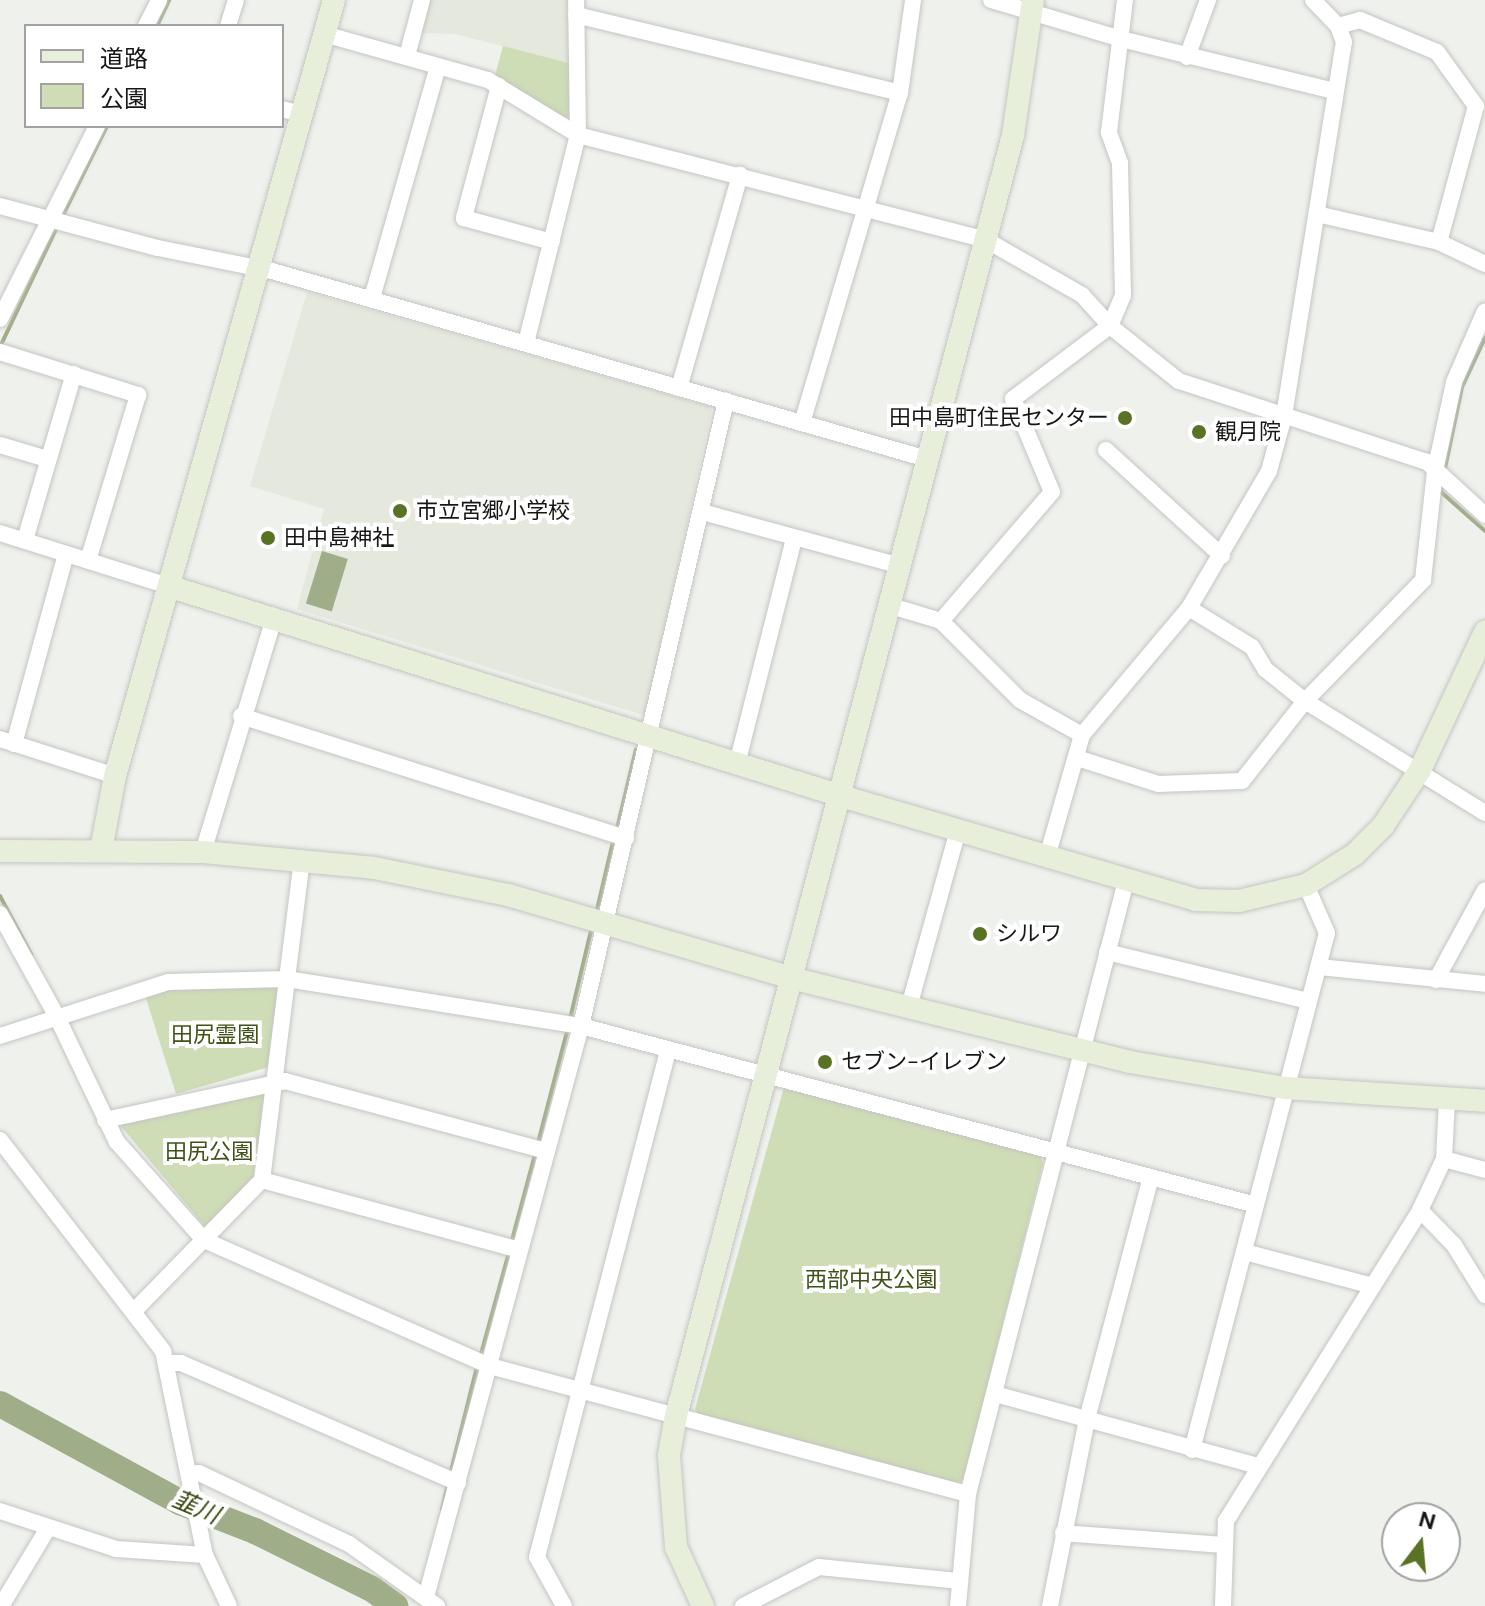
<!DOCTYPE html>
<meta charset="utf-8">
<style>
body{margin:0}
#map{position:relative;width:1485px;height:1606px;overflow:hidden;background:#eff1ed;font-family:"DM Sans","Noto Sans JP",sans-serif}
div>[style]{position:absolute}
.built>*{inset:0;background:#e4e8dd}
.green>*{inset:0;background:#ceddb6}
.water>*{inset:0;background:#9fad88;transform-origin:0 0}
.stream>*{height:4px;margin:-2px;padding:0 2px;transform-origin:2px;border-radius:2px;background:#9fad88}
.river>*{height:26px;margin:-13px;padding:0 13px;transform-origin:13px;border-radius:13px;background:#9fad88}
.roads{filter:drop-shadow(0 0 2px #c4c5c2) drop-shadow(0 0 2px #c4c5c2)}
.street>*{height:16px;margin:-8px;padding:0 8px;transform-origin:8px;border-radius:8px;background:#fff}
.secondary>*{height:22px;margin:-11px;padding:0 11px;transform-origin:11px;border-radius:11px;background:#e7efda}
.dots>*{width:22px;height:22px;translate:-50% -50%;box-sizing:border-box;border:4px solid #fff;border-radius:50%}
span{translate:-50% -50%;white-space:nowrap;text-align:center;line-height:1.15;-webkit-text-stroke:8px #fff;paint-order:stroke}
.poi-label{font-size:22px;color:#161715}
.right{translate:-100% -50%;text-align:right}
.left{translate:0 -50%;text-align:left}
.park-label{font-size:22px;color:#405218}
.water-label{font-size:24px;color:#36470a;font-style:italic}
.legend{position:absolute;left:24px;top:24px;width:260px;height:104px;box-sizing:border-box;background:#fff;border:2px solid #a2a2a1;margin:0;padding:10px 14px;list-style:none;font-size:24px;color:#161715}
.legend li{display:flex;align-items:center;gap:16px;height:40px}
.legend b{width:40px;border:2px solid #a2a2a1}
.north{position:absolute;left:1381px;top:1502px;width:80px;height:80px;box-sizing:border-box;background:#fff;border:2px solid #a2a2a1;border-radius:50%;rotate:16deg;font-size:22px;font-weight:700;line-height:32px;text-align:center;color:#161715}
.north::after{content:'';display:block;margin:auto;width:28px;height:36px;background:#5a7224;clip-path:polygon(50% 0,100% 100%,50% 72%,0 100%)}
</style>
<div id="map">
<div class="built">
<div style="clip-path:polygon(427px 0,568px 0,569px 63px,455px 34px,418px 33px)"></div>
<div style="clip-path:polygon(307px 292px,712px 407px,646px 716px,297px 609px,324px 509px,250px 486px)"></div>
</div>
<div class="green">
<div style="clip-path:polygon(503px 46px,569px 63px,569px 115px,562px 120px,494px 79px)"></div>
<div style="clip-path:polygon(273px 986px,278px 991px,269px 1067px,176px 1094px,145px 995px,168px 988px)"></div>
<div style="clip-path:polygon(784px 1087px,1040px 1156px,1043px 1163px,964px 1479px,957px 1483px,698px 1414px,695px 1409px)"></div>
<div style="clip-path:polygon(260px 1089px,265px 1096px,253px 1182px,207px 1229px,120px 1125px)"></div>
</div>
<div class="water">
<div style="left:322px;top:551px;width:27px;height:55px;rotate:17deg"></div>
</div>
<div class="stream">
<div style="left:157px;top:26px;width:29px;rotate:-65deg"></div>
<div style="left:62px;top:217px;width:102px;rotate:-63.7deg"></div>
<div style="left:0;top:347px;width:135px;rotate:-64.6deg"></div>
<div style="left:1444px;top:473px;width:88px;rotate:-78.2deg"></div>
<div style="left:1462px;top:387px;width:54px;rotate:-64.9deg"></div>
<div style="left:1443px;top:481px;width:10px;rotate:107deg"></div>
<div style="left:1440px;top:491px;width:60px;rotate:41.6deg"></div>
<div style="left:617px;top:829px;width:82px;rotate:-76.6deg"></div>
<div style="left:0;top:896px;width:66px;rotate:61.9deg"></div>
<div style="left:596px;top:914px;width:79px;rotate:-76.8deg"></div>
<div style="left:570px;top:1019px;width:95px;rotate:-76.6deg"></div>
<div style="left:538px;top:1143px;width:119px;rotate:-75.4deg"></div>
<div style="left:511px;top:1244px;width:96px;rotate:-75deg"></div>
<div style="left:481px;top:1354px;width:106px;rotate:-74.6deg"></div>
<div style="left:450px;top:1475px;width:111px;rotate:-76deg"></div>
<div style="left:442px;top:1510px;width:28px;rotate:-77deg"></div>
</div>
<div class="river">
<div style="left:0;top:1404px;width:205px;rotate:28.6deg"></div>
<div style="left:180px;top:1502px;width:80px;rotate:21.1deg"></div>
<div style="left:255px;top:1531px;width:131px;rotate:26.4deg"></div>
<div style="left:372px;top:1589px;width:29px;rotate:36deg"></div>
</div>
<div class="roads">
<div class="street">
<div style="left:991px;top:0;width:136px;rotate:16.7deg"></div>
<div style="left:1121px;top:39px;width:220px;rotate:13.7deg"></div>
<div style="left:576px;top:15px;width:333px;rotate:13.5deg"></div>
<div style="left:146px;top:26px;width:29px;rotate:-63deg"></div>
<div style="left:228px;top:26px;width:27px;rotate:-73deg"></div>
<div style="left:1338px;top:26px;width:23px;rotate:-15deg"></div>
<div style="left:1360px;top:20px;width:83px;rotate:22.6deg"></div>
<div style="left:1437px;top:52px;width:67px;rotate:54.2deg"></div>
<div style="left:1476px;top:106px;width:141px;rotate:105.2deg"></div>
<div style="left:1439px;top:242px;width:51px;rotate:25.6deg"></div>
<div style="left:324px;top:34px;width:170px;rotate:15.7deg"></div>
<div style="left:488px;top:80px;width:105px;rotate:31.4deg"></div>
<div style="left:578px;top:135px;width:421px;rotate:14.4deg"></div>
<div style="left:986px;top:240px;width:111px;rotate:29.8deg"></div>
<div style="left:1082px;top:295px;width:42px;rotate:47.9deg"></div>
<div style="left:1110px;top:326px;width:88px;rotate:38.6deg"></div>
<div style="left:1179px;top:381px;width:261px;rotate:18.1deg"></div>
<div style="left:1427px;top:462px;width:79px;rotate:42.4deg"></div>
<div style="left:407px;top:56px;width:58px;rotate:-75deg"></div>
<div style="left:1187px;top:57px;width:61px;rotate:-69.8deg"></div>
<div style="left:499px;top:86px;width:137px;rotate:104.9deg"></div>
<div style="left:464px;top:218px;width:91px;rotate:15.3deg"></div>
<div style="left:282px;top:109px;width:20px;rotate:15deg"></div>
<div style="left:0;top:206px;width:163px;rotate:14.9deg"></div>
<div style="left:158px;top:248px;width:116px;rotate:11.4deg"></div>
<div style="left:272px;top:271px;width:681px;rotate:16.01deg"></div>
<div style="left:1317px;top:214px;width:125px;rotate:12.9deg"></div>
<div style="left:372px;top:298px;width:241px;rotate:-74.1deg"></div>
<div style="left:0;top:319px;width:216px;rotate:-63.3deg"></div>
<div style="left:526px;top:343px;width:214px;rotate:-76deg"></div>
<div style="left:578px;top:135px;width:135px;rotate:-90.8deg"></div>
<div style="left:0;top:352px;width:145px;rotate:17.3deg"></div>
<div style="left:138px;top:395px;width:173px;rotate:106.8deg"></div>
<div style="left:679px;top:388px;width:222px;rotate:-74deg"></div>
<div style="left:802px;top:423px;width:344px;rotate:-73.5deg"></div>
<div style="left:900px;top:93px;width:94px;rotate:-82deg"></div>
<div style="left:0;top:445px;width:49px;rotate:16.6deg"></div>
<div style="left:1106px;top:450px;width:157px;rotate:42.4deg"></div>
<div style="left:702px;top:512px;width:206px;rotate:15.2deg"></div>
<div style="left:0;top:533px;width:179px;rotate:17.5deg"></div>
<div style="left:25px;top:540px;width:173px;rotate:-73.6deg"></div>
<div style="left:888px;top:605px;width:55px;rotate:16.8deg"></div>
<div style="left:941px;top:621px;width:112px;rotate:45deg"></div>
<div style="left:1020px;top:700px;width:71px;rotate:29.4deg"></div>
<div style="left:1189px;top:608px;width:74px;rotate:31.8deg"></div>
<div style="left:1252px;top:647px;width:26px;rotate:59deg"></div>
<div style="left:1265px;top:669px;width:51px;rotate:38.7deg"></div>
<div style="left:1305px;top:701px;width:212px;rotate:31.9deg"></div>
<div style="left:941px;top:621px;width:170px;rotate:-49.3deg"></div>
<div style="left:1052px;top:492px;width:101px;rotate:-112.8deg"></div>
<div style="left:1013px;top:399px;width:121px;rotate:-37deg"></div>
<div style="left:1110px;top:326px;width:33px;rotate:-67deg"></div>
<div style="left:1123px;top:296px;width:133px;rotate:-91.3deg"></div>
<div style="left:1120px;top:163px;width:33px;rotate:-110deg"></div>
<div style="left:1109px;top:132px;width:133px;rotate:-83.1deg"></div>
<div style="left:241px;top:716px;width:404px;rotate:17.6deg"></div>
<div style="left:0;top:739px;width:121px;rotate:17.8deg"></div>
<div style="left:14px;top:744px;width:197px;rotate:-74.7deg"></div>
<div style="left:1077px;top:758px;width:85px;rotate:17.8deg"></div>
<div style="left:1158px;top:784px;width:84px;rotate:-2deg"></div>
<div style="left:1242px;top:781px;width:102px;rotate:-51.8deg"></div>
<div style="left:1305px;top:701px;width:169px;rotate:-45.7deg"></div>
<div style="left:1423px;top:580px;width:110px;rotate:-83.7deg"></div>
<div style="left:1435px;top:471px;width:91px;rotate:-77.9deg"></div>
<div style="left:1454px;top:382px;width:77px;rotate:-66.4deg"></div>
<div style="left:738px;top:760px;width:229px;rotate:-75.8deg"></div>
<div style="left:203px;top:852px;width:245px;rotate:-73.1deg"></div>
<div style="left:1047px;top:857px;width:127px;rotate:-74deg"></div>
<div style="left:1082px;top:735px;width:166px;rotate:-49.9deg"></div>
<div style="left:1189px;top:608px;width:159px;rotate:-59.7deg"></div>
<div style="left:1269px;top:471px;width:57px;rotate:-74.7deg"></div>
<div style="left:1284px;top:416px;width:379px;rotate:-80.9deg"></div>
<div style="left:1344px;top:42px;width:17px;rotate:-111deg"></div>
<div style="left:1338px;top:26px;width:36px;rotate:-134deg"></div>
<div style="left:0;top:914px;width:118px;rotate:61deg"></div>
<div style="left:57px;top:1017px;width:139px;rotate:64.4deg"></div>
<div style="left:117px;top:1142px;width:131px;rotate:48.4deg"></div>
<div style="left:204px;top:1240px;width:313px;rotate:23.8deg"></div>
<div style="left:490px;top:1366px;width:495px;rotate:15deg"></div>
<div style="left:1107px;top:952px;width:207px;rotate:13.7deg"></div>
<div style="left:1319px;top:967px;width:167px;rotate:5.8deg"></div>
<div style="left:1436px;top:980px;width:102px;rotate:-61.4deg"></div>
<div style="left:909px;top:1007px;width:184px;rotate:-74.5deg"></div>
<div style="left:0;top:1036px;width:176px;rotate:-17.8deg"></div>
<div style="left:168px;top:982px;width:119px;rotate:-1.4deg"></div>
<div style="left:287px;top:979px;width:298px;rotate:9.1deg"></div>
<div style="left:581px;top:1026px;width:698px;rotate:14.85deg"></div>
<div style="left:105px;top:1120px;width:184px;rotate:-12.2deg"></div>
<div style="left:285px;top:1081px;width:271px;rotate:15deg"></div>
<div style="left:0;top:1140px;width:267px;rotate:52.3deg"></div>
<div style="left:163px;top:1351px;width:208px;rotate:78.4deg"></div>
<div style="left:205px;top:1555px;width:56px;rotate:64.8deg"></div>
<div style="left:1444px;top:1159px;width:42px;rotate:15deg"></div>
<div style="left:262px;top:1180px;width:266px;rotate:15.2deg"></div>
<div style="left:1420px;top:1210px;width:49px;rotate:45.8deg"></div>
<div style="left:1454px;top:1245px;width:59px;rotate:58.2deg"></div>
<div style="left:1245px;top:1252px;width:132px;rotate:14.9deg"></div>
<div style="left:135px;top:1310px;width:182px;rotate:-45.7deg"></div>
<div style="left:262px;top:1180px;width:324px;rotate:-82.9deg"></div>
<div style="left:168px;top:1363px;width:13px"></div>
<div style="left:181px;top:1363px;width:302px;rotate:23.4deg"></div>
<div style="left:995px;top:1394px;width:274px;rotate:15.3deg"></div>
<div style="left:1192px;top:1450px;width:534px;rotate:-75.37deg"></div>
<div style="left:1327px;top:933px;width:52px;rotate:-113.6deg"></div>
<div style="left:190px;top:1474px;width:9px;rotate:-6deg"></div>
<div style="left:199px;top:1473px;width:166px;rotate:25.3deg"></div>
<div style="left:349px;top:1544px;width:108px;rotate:35.2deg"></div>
<div style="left:0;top:1511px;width:122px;rotate:18.1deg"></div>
<div style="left:116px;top:1549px;width:89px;rotate:3.9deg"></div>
<div style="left:1063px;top:1533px;width:160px;rotate:4.3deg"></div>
<div style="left:426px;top:1597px;width:592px;rotate:-74.81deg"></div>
<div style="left:581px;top:1026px;width:642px;rotate:-76.94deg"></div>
<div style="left:1px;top:1606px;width:91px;rotate:-58.9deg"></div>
<div style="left:564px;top:1606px;width:56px;rotate:-118.9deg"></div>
<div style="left:537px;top:1557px;width:523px;rotate:-75.49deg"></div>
<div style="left:743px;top:1606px;width:85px;rotate:-27.2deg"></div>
<div style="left:819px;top:1567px;width:142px;rotate:5.7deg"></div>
<div style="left:958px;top:1606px;width:112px;rotate:-84.9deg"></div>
<div style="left:968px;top:1494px;width:633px;rotate:-75.55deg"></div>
<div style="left:1050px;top:1606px;width:191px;rotate:-78.8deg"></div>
<div style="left:1087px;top:1419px;width:250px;rotate:-75.2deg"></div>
<div style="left:1223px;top:1606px;width:85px;rotate:-88deg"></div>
<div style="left:1226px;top:1521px;width:367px;rotate:-58deg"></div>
<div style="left:1420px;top:1210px;width:56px;rotate:-64.8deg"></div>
<div style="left:1444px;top:1159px;width:60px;rotate:-87.1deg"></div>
</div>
<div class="secondary">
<div style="left:171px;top:587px;width:702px;rotate:17.32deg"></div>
<div style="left:841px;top:796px;width:370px;rotate:16.3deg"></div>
<div style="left:1196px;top:900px;width:43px;rotate:1.3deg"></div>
<div style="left:1239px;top:901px;width:69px;rotate:-13.4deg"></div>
<div style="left:1306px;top:885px;width:58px;rotate:-32.3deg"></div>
<div style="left:1355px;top:854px;width:40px;rotate:-45deg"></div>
<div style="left:1383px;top:826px;width:67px;rotate:-56.5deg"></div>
<div style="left:1420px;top:770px;width:153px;rotate:-64.8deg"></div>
<div style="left:101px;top:850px;width:75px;rotate:-79.3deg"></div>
<div style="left:115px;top:776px;width:806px;rotate:-74.24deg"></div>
<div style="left:0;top:851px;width:203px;rotate:0.3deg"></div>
<div style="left:203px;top:852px;width:172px;rotate:5.3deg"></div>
<div style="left:374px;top:868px;width:137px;rotate:11.4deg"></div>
<div style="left:508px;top:895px;width:295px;rotate:16.3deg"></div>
<div style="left:791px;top:978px;width:349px;rotate:13.9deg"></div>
<div style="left:1130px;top:1062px;width:158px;rotate:9.5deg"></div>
<div style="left:1286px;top:1088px;width:199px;rotate:3.7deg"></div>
<div style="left:703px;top:1606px;width:65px;rotate:-114.6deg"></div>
<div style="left:676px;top:1547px;width:92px;rotate:-94.4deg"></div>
<div style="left:669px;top:1455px;width:40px;rotate:-80deg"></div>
<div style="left:676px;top:1416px;width:1325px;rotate:-75.26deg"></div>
<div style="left:1013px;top:135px;width:136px;rotate:-81.6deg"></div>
</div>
</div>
<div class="dots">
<div style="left:1125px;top:418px;background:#5a7224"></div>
<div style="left:1199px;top:432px;background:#5a7224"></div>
<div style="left:400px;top:511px;background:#5a7224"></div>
<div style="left:268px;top:538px;background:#5a7224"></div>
<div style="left:980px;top:934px;background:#5a7224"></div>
<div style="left:825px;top:1062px;background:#5a7224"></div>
</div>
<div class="poi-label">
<span class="right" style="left:1109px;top:418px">田中島町住民センター</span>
<span class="left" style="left:1215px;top:432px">観月院</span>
<span class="left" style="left:416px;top:511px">市立宮郷小学校</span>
<span class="left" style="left:284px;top:538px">田中島神社</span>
<span class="left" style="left:996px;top:934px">シルワ</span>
<span class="left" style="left:841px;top:1062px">セブン-イレブン</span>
</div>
<div class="park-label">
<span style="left:215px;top:1035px">田尻霊園</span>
<span style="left:209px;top:1152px">田尻公園</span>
<span style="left:871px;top:1280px">西部中央公園</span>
</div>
<div class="water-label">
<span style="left:196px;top:1507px;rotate:23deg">韮川</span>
</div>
<ul class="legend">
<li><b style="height:10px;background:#e7efda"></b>道路</li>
<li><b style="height:22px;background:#ceddb6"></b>公園</li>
</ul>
<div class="north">N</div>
</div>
